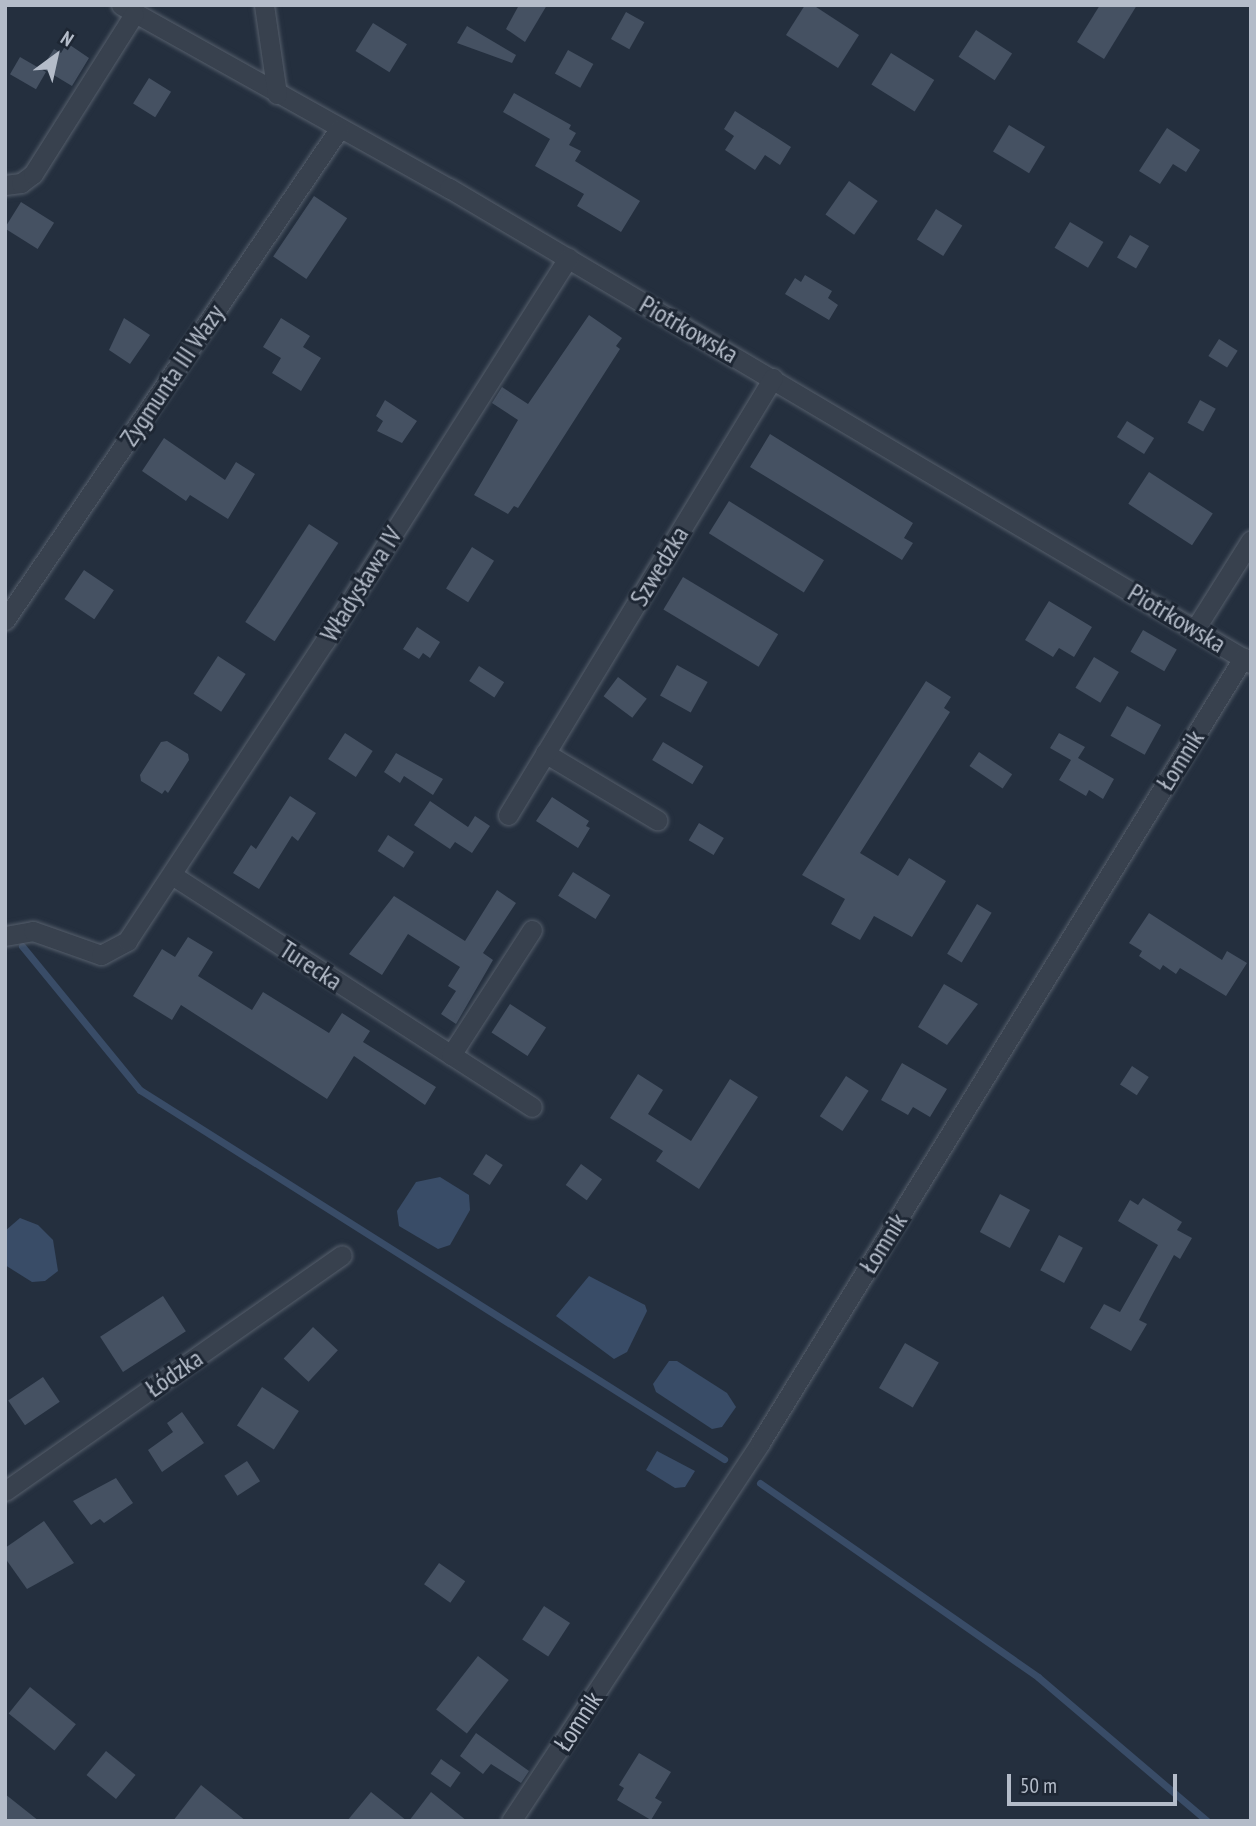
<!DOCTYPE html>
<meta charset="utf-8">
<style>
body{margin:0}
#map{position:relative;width:1256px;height:1826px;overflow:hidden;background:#242f3e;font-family:"PT Sans Narrow",sans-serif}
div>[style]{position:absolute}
.water>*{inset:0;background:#394c67}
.stream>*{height:7px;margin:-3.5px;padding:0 3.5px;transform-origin:3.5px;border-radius:3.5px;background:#394c67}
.building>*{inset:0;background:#455162;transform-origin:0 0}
.roads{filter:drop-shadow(0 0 2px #565f6c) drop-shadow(0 0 2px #565f6c)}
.street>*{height:19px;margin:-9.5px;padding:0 9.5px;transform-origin:9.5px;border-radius:9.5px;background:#38414e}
span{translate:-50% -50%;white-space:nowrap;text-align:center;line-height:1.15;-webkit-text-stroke:6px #1d2633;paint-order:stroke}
.street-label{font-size:26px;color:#b4bcc9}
.frame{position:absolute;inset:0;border:7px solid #b4bcc9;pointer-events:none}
.north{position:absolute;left:21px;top:21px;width:70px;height:70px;-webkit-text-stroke:5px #1d2633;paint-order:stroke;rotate:33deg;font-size:19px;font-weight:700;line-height:28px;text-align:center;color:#b4bcc9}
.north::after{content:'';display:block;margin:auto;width:24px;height:32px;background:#b4bcc9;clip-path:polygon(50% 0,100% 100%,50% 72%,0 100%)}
.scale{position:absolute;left:1007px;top:1774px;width:170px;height:32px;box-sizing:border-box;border:4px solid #b4bcc9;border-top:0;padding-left:9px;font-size:21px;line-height:24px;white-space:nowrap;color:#b4bcc9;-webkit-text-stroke:5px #1d2633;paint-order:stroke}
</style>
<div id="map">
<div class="water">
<div style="clip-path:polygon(440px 1177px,469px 1195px,470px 1210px,450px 1245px,438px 1249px,399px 1226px,397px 1211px,416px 1182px)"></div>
<div style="clip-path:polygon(20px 1218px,38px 1225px,53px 1240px,58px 1271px,45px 1281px,32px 1282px,5px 1265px,5px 1231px)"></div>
<div style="clip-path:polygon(589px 1276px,645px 1305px,647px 1311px,627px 1352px,614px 1359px,556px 1316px)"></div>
<div style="clip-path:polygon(669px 1361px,677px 1361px,727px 1393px,736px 1407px,722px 1427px,712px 1429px,656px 1392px,653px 1384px)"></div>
<div style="clip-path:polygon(657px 1451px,695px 1471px,685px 1487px,675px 1488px,646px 1470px)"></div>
</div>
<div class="stream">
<div style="left:22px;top:946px;width:186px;rotate:50.7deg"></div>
<div style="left:140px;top:1090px;width:691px;rotate:32.29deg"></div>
<div style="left:760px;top:1483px;width:339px;rotate:34.9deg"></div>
<div style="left:1038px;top:1677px;width:222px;rotate:40.4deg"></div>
</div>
<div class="building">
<div style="clip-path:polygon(519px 5px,547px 5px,525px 42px,506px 29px)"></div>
<div style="clip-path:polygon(805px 5px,813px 5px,859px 35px,838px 68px,786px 35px)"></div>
<div style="clip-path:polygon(1100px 5px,1137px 5px,1104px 59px,1077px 42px)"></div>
<div style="left:626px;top:12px;width:21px;height:31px;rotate:29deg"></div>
<div style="left:373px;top:23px;width:40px;height:33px;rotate:32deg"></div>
<div style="clip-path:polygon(467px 26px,516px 55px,512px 63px,457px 43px)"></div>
<div style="left:976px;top:30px;width:43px;height:32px;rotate:33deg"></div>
<div style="clip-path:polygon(67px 43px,89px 58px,72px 86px,42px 68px,54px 49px,61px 53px)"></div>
<div style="left:568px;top:50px;width:29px;height:27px;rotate:29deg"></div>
<div style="left:891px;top:53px;width:51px;height:37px;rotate:32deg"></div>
<div style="left:20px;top:57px;width:30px;height:20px;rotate:30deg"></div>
<div style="left:149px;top:78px;width:26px;height:30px;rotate:32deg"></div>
<div style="clip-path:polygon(514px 93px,571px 125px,569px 129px,576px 133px,569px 145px,581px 151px,575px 161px,640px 201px,621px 232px,577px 206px,584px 194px,535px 166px,550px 139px,503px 112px)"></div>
<div style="clip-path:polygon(735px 111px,791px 147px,780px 165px,765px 155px,755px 170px,725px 150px,734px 136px,724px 129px)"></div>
<div style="left:1009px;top:125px;width:42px;height:31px;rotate:31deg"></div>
<div style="clip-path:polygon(1167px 128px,1200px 150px,1186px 172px,1173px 164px,1160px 184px,1139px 171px)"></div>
<div style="left:849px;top:181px;width:35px;height:41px;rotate:35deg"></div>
<div style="left:314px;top:196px;width:40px;height:73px;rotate:34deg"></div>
<div style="left:21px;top:202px;width:39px;height:31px;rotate:32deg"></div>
<div style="left:936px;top:209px;width:31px;height:36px;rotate:32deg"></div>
<div style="left:1070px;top:222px;width:39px;height:30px;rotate:31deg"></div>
<div style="left:1130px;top:235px;width:22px;height:26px;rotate:30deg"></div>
<div style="clip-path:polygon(805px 275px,832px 291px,828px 298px,838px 305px,829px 320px,785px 294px,795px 278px,801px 282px)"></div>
<div style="clip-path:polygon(589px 315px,622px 338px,616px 346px,620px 349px,518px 508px,514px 506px,508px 514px,474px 495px,518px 420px,492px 403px,502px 387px,528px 404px)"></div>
<div style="clip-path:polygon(124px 318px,150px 335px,130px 364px,109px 350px)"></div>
<div style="clip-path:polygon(281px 318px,310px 336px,303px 347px,321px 358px,301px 391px,272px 373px,281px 358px,263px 347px)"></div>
<div style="left:1219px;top:339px;width:22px;height:20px;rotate:32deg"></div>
<div style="clip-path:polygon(385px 400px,417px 421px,402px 443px,377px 431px,383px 421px,376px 416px)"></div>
<div style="left:1200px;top:400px;width:18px;height:26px;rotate:29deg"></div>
<div style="left:1127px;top:421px;width:32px;height:19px;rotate:32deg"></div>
<div style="clip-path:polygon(770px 434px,913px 523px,904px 538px,913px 543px,902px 560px,750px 467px)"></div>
<div style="clip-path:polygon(164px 438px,225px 480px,236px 462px,255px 474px,228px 519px,190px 495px,186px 501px,142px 471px)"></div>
<div style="left:1149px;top:472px;width:76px;height:38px;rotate:33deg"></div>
<div style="left:729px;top:501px;width:112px;height:38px;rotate:32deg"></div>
<div style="left:309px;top:524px;width:35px;height:117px;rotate:33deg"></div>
<div style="left:472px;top:547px;width:26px;height:49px;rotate:32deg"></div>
<div style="left:84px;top:570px;width:36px;height:35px;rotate:34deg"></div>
<div style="left:683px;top:577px;width:111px;height:38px;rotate:31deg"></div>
<div style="clip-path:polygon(1049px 601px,1092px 627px,1074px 657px,1059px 648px,1053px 657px,1025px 640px)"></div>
<div style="clip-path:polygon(417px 627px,440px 642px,430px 658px,423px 653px,419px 659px,403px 649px)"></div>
<div style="left:1143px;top:630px;width:39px;height:25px;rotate:30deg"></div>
<div style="left:218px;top:656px;width:33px;height:45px;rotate:33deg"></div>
<div style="left:1094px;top:657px;width:29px;height:36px;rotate:31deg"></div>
<div style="left:677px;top:665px;width:35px;height:35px;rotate:29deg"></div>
<div style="left:479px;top:666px;width:30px;height:18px;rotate:33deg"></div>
<div style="left:618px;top:677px;width:36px;height:24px;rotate:37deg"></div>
<div style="clip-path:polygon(926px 681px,951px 697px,944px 708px,950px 712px,860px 853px,898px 876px,909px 858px,946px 881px,912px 937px,874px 916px,860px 940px,831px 924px,845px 899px,802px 875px)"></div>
<div style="left:1127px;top:706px;width:39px;height:34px;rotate:29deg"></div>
<div style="left:345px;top:733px;width:33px;height:31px;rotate:33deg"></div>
<div style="clip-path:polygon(1059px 733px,1085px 747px,1078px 758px,1114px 779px,1103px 799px,1089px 790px,1086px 796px,1059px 780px,1071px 760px,1050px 748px)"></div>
<div style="clip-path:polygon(167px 741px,188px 754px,189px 760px,168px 793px,165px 790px,162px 794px,141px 781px,140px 775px,161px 742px)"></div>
<div style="left:663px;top:742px;width:47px;height:21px;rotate:31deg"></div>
<div style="left:979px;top:752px;width:40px;height:17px;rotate:34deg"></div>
<div style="clip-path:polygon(396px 753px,443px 779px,433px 795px,404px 776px,400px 783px,384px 772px)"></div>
<div style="clip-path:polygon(290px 796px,316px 813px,298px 841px,292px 836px,259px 889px,233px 873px,251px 845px,256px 849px)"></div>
<div style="clip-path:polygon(552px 797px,589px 821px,586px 826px,590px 828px,578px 848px,536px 821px)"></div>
<div style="clip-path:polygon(430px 801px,468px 827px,475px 816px,490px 826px,472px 853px,455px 842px,450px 849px,414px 825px)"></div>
<div style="left:699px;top:823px;width:29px;height:20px;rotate:31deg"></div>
<div style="left:388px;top:835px;width:31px;height:19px;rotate:33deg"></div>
<div style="left:573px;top:872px;width:44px;height:28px;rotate:32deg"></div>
<div style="clip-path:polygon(497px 890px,516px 903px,483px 953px,493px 960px,456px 1024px,441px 1014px,456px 991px,448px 986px,460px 967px,408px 934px,382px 975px,349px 954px,394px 896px,465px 941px)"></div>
<div style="left:977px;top:904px;width:17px;height:58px;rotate:31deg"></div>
<div style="clip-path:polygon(1149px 913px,1222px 960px,1227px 951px,1247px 963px,1226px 996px,1180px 968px,1176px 974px,1163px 965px,1160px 970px,1139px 956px,1142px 951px,1129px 943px)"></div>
<div style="clip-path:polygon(188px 937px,213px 952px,198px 976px,252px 1010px,263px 992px,329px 1033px,342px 1013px,370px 1031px,363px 1042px,436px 1087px,425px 1105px,354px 1056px,327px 1099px,181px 1005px,172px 1020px,133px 996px,162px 949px,175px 957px)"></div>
<div style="clip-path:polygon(944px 984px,978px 1004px,947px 1045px,918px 1027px)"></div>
<div style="left:510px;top:1004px;width:43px;height:34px;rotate:33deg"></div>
<div style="clip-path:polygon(902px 1063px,947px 1089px,930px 1117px,913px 1107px,908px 1115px,881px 1100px)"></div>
<div style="left:1132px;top:1066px;width:20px;height:22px;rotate:33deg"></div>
<div style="clip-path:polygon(638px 1074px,663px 1090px,648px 1114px,691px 1141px,730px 1079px,758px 1097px,699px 1189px,656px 1161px,663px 1151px,610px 1118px)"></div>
<div style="left:846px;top:1076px;width:27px;height:48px;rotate:33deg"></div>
<div style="left:486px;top:1154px;width:20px;height:24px;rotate:33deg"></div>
<div style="left:581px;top:1164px;width:26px;height:26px;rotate:36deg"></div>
<div style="left:1000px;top:1194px;width:34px;height:43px;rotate:28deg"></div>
<div style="clip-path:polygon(1143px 1198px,1182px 1222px,1177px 1230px,1192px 1238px,1180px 1259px,1174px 1255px,1151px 1297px,1139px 1320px,1147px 1324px,1131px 1351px,1090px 1328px,1104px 1304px,1120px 1312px,1158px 1245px,1118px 1221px,1130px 1200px,1138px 1205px)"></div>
<div style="left:1059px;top:1235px;width:27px;height:40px;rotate:28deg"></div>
<div style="left:163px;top:1296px;width:42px;height:75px;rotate:57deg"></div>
<div style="left:313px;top:1327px;width:34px;height:43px;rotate:43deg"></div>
<div style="left:905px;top:1343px;width:39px;height:52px;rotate:30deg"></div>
<div style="left:43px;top:1377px;width:30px;height:42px;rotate:56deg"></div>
<div style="left:262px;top:1387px;width:44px;height:46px;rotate:33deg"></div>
<div style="clip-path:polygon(182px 1412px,204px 1443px,162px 1472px,148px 1450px,173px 1432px,167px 1423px)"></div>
<div style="left:247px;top:1461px;width:24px;height:27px;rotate:57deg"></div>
<div style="clip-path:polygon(116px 1478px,133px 1503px,104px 1523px,100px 1519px,91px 1525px,73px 1501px)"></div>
<div style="clip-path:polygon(44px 1521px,74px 1563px,27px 1589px,5px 1558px,5px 1548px)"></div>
<div style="left:439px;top:1563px;width:32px;height:26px;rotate:35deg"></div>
<div style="left:544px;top:1606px;width:31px;height:40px;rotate:33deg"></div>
<div style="left:478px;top:1656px;width:39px;height:68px;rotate:38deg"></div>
<div style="left:30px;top:1687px;width:59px;height:34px;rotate:39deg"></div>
<div style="clip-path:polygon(476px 1733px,529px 1771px,521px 1783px,491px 1764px,483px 1774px,460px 1756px)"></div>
<div style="left:106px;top:1751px;width:38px;height:31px;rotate:39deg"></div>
<div style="clip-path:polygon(639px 1753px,671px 1772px,655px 1798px,662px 1802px,651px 1820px,617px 1800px,624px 1788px,619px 1785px)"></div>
<div style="left:441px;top:1759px;width:24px;height:18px;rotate:35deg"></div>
<div style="clip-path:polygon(201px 1785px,246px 1821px,173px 1821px)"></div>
<div style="clip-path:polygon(371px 1792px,407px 1821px,347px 1821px)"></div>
<div style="clip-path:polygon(431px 1792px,467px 1821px,409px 1821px)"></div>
<div style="clip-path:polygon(5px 1794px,39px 1821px,5px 1821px)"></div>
</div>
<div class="roads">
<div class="street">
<div style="left:121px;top:5px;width:376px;rotate:29.2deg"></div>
<div style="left:449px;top:188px;width:932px;rotate:30.64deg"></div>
<div style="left:264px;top:5px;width:90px;rotate:81.7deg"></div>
<div style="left:5px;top:185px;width:16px;rotate:-7deg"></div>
<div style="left:21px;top:183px;width:15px;rotate:-37deg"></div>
<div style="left:33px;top:174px;width:189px;rotate:-57.7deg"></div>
<div style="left:5px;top:620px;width:594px;rotate:-55.77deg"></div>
<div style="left:1195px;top:629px;width:105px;rotate:-57.8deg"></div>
<div style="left:545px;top:753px;width:131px;rotate:30.9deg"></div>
<div style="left:508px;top:815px;width:511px;rotate:-58.77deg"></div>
<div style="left:172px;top:875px;width:428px;rotate:32.8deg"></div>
<div style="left:5px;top:936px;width:28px;rotate:-10deg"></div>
<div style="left:33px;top:931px;width:72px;rotate:19.4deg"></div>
<div style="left:101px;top:955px;width:30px;rotate:-28deg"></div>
<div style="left:127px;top:941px;width:359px;rotate:-56.6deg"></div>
<div style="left:325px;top:641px;width:454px;rotate:-57.6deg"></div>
<div style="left:451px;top:1055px;width:149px;rotate:-57.1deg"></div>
<div style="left:5px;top:1491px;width:411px;rotate:-35deg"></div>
<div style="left:511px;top:1821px;width:453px;rotate:-56.6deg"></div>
<div style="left:760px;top:1443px;width:922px;rotate:-58.4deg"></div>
</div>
</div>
<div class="street-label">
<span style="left:689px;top:329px;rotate:30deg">Piotrkowska</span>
<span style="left:172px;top:375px;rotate:-56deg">Zygmunta III Wazy</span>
<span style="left:659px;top:566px;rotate:-59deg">Szwedzka</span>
<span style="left:361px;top:584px;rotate:-58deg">Władysława IV</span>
<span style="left:1177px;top:618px;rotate:31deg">Piotrkowska</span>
<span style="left:1180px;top:760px;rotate:-58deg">Łomnik</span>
<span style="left:311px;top:965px;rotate:33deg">Turecka</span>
<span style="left:883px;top:1243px;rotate:-58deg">Łomnik</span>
<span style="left:174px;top:1373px;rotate:-35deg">Łódzka</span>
<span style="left:578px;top:1721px;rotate:-57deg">Łomnik</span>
</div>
<div class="frame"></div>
<div class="north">N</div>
<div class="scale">50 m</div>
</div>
